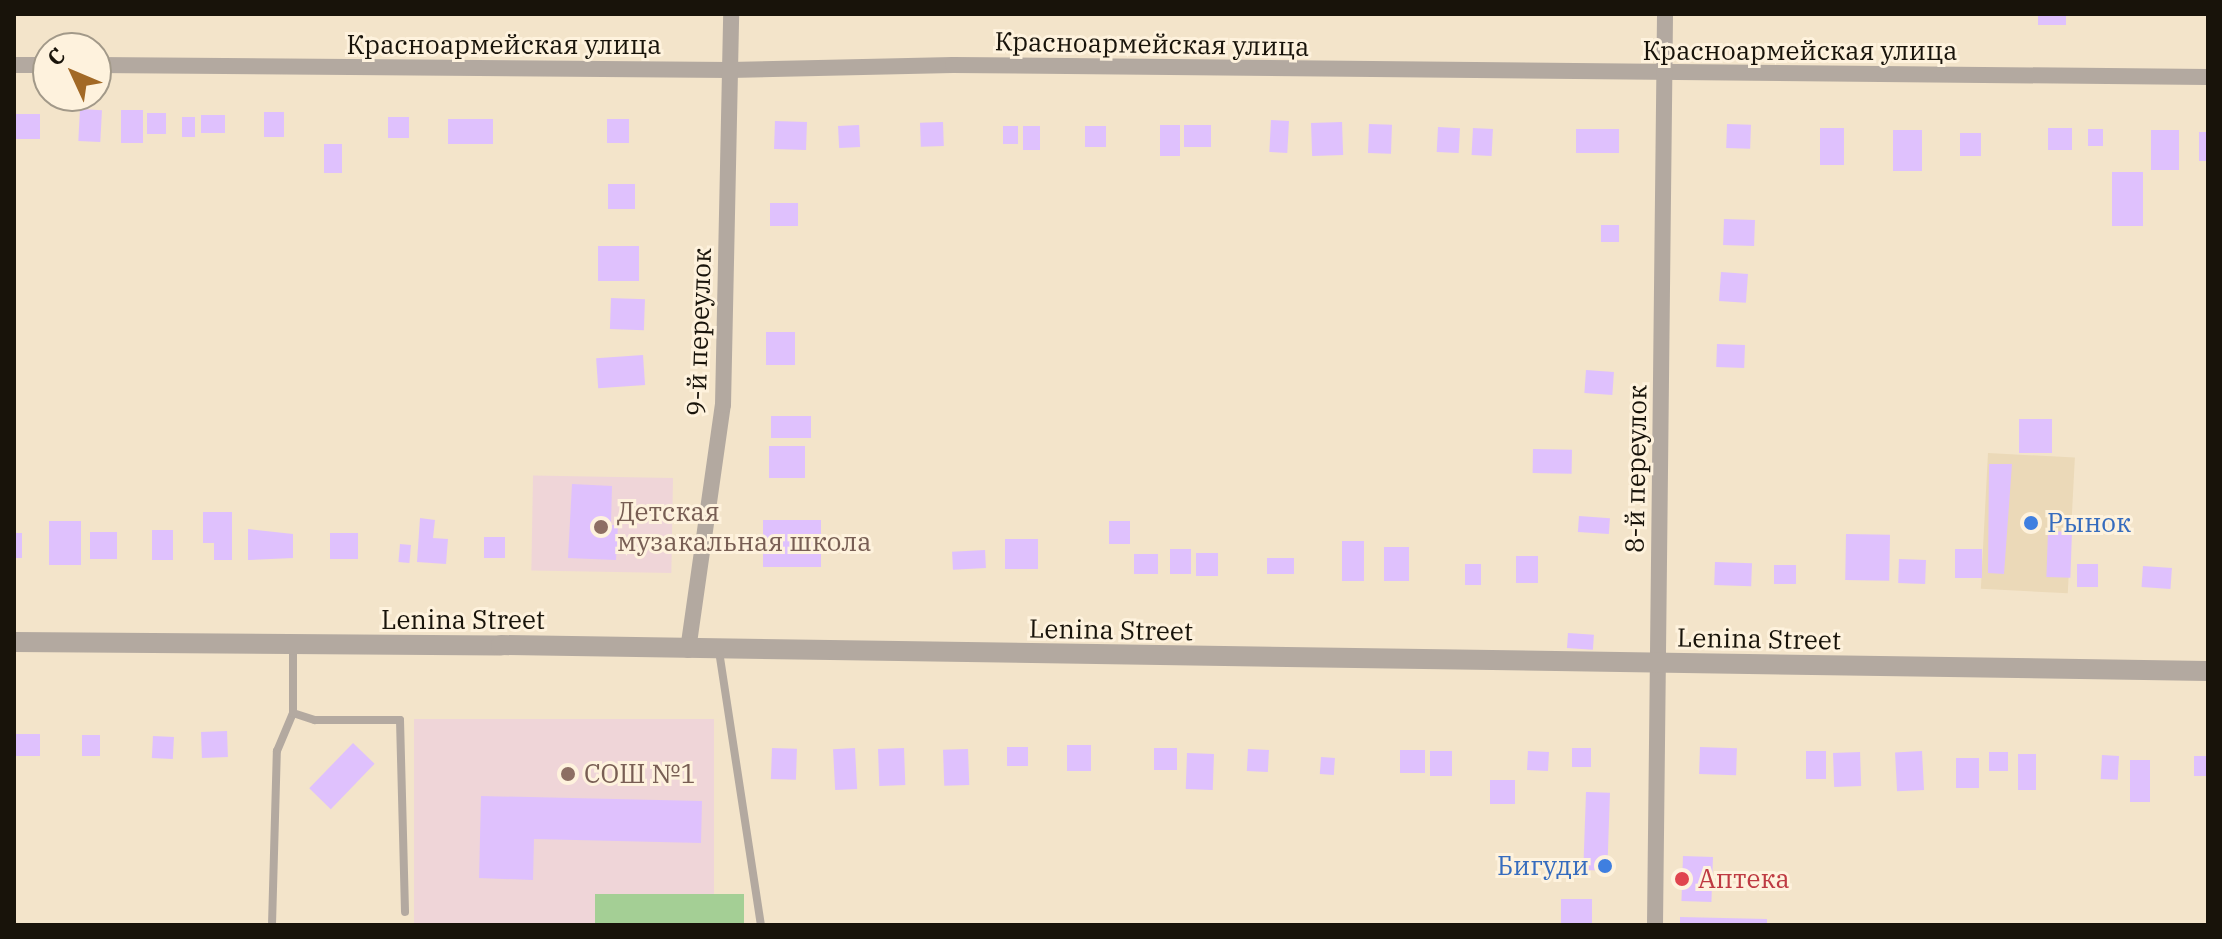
<!DOCTYPE html>
<meta charset="utf-8">
<style>
body{margin:0}
#map{position:relative;width:2222px;height:939px;overflow:hidden;background:#f3e4ca;font-family:"IBM Plex Serif",serif}
div>[style]{position:absolute}
.built>*{inset:0;background:#ebd9b8;transform-origin:0 0}
.education>*{inset:0;background:#efd5d8;transform-origin:0 0}
.green>*{inset:0;background:#a4cf95;transform-origin:0 0}
.building>*{inset:0;background:#dfc1fd;transform-origin:0 0}
.service>*{height:8px;margin:-4px;padding:0 4px;transform-origin:4px;border-radius:4px;background:#b3a9a0}
.minor>*{height:16px;margin:-8px;padding:0 8px;transform-origin:8px;border-radius:8px;background:#b3a9a0}
.tertiary>*{height:20px;margin:-10px;padding:0 10px;transform-origin:10px;border-radius:10px;background:#b3a9a0}
.dots>*{width:22px;height:22px;translate:-50% -50%;box-sizing:border-box;border:4px solid #fef2dd;border-radius:50%}
span{translate:-50% -50%;white-space:nowrap;text-align:center;line-height:1.15;-webkit-text-stroke:6px #fef2dd;paint-order:stroke}
.street-label{font-size:26px;color:#18130a}
.education-label{font-size:26px;color:#785e54}
.left{translate:0 -50%;text-align:left}
.shop-label{font-size:26px;color:#366cbe}
.right{translate:-100% -50%;text-align:right}
.health-label{font-size:26px;color:#be3a42}
.frame{position:absolute;inset:0;border:16px solid #18130a;pointer-events:none}
.north{position:absolute;left:32px;top:32px;width:80px;height:80px;box-sizing:border-box;background:#fef2dd;border:2px solid #a29989;border-radius:50%;rotate:314deg;font-size:22px;font-weight:700;line-height:32px;text-align:center;color:#18130a}
.north::after{content:'';display:block;margin:auto;width:28px;height:36px;background:#a26926;clip-path:polygon(50% 0,100% 100%,50% 72%,0 100%)}
</style>
<div id="map">
<div class="built">
<div style="left:1988px;top:453px;width:87px;height:136px;rotate:3deg"></div>
</div>
<div class="education">
<div style="left:673px;top:478px;width:95px;height:140px;rotate:91deg"></div>
<div style="left:414px;top:719px;width:300px;height:206px"></div>
</div>
<div class="green">
<div style="left:595px;top:894px;width:149px;height:31px"></div>
</div>
<div class="building">
<div style="left:2038px;top:14px;width:28px;height:11px"></div>
<div style="left:80px;top:109px;width:22px;height:32px;rotate:3deg"></div>
<div style="left:143px;top:110px;width:33px;height:22px;rotate:90deg"></div>
<div style="left:264px;top:112px;width:20px;height:25px"></div>
<div style="left:147px;top:113px;width:19px;height:21px"></div>
<div style="left:16px;top:114px;width:24px;height:25px"></div>
<div style="left:201px;top:115px;width:24px;height:18px"></div>
<div style="left:182px;top:117px;width:13px;height:20px"></div>
<div style="left:409px;top:117px;width:21px;height:21px;rotate:90deg"></div>
<div style="left:493px;top:119px;width:25px;height:45px;rotate:90deg"></div>
<div style="left:607px;top:119px;width:22px;height:24px"></div>
<div style="left:1271px;top:120px;width:18px;height:32px;rotate:3deg"></div>
<div style="left:775px;top:121px;width:32px;height:28px;rotate:2deg"></div>
<div style="left:943px;top:122px;width:24px;height:23px;rotate:88deg"></div>
<div style="left:1342px;top:122px;width:33px;height:31px;rotate:88deg"></div>
<div style="left:1369px;top:124px;width:23px;height:29px;rotate:2deg"></div>
<div style="left:1727px;top:124px;width:24px;height:24px;rotate:2deg"></div>
<div style="left:859px;top:125px;width:22px;height:21px;rotate:87deg"></div>
<div style="left:1160px;top:125px;width:20px;height:31px"></div>
<div style="left:1184px;top:125px;width:27px;height:22px"></div>
<div style="left:1003px;top:126px;width:15px;height:18px"></div>
<div style="left:1023px;top:126px;width:17px;height:24px"></div>
<div style="left:1085px;top:126px;width:21px;height:21px"></div>
<div style="left:1438px;top:127px;width:22px;height:25px;rotate:3deg"></div>
<div style="left:1473px;top:128px;width:20px;height:27px;rotate:3deg"></div>
<div style="left:1820px;top:128px;width:24px;height:37px"></div>
<div style="left:2048px;top:128px;width:24px;height:22px"></div>
<div style="left:1576px;top:129px;width:43px;height:24px"></div>
<div style="left:2088px;top:129px;width:15px;height:17px"></div>
<div style="left:1893px;top:130px;width:29px;height:41px"></div>
<div style="left:2151px;top:130px;width:28px;height:40px"></div>
<div style="left:2199px;top:132px;width:9px;height:29px"></div>
<div style="left:1960px;top:133px;width:21px;height:23px"></div>
<div style="left:324px;top:144px;width:18px;height:29px"></div>
<div style="left:2112px;top:172px;width:31px;height:54px"></div>
<div style="left:608px;top:184px;width:27px;height:25px"></div>
<div style="left:770px;top:203px;width:28px;height:23px"></div>
<div style="left:1724px;top:219px;width:31px;height:26px;rotate:2deg"></div>
<div style="left:1601px;top:225px;width:18px;height:17px"></div>
<div style="left:598px;top:246px;width:41px;height:35px"></div>
<div style="left:1721px;top:272px;width:27px;height:29px;rotate:4deg"></div>
<div style="left:611px;top:298px;width:34px;height:31px;rotate:2deg"></div>
<div style="left:766px;top:332px;width:29px;height:33px"></div>
<div style="left:1717px;top:344px;width:28px;height:23px;rotate:2deg"></div>
<div style="left:643px;top:355px;width:30px;height:47px;rotate:86deg"></div>
<div style="left:1586px;top:370px;width:28px;height:23px;rotate:4deg"></div>
<div style="left:771px;top:416px;width:40px;height:22px"></div>
<div style="left:2019px;top:419px;width:33px;height:34px"></div>
<div style="left:769px;top:446px;width:36px;height:32px"></div>
<div style="left:1533px;top:449px;width:39px;height:24px;rotate:1deg"></div>
<div style="clip-path:polygon(1989px 464px,2012px 464px,2004px 574px,1988px 573px)"></div>
<div style="clip-path:polygon(572px 484px,612px 486px,611px 525px,618px 525px,616px 560px,568px 558px)"></div>
<div style="clip-path:polygon(203px 512px,232px 512px,232px 560px,214px 560px,214px 543px,203px 543px)"></div>
<div style="left:1579px;top:516px;width:31px;height:16px;rotate:4deg"></div>
<div style="clip-path:polygon(420px 518px,435px 520px,433px 538px,448px 539px,446px 564px,417px 562px)"></div>
<div style="left:763px;top:520px;width:58px;height:47px"></div>
<div style="left:49px;top:521px;width:32px;height:44px"></div>
<div style="left:1109px;top:521px;width:21px;height:23px"></div>
<div style="clip-path:polygon(248px 529px,293px 534px,293px 558px,248px 560px)"></div>
<div style="left:173px;top:530px;width:30px;height:21px;rotate:90deg"></div>
<div style="left:2048px;top:531px;width:24px;height:46px;rotate:2deg"></div>
<div style="left:90px;top:532px;width:27px;height:27px"></div>
<div style="left:14px;top:533px;width:8px;height:25px"></div>
<div style="left:330px;top:533px;width:28px;height:26px"></div>
<div style="left:1846px;top:534px;width:44px;height:46px;rotate:1deg"></div>
<div style="left:484px;top:537px;width:21px;height:21px"></div>
<div style="left:1005px;top:539px;width:33px;height:30px"></div>
<div style="left:1342px;top:541px;width:22px;height:40px"></div>
<div style="left:400px;top:544px;width:11px;height:18px;rotate:5deg"></div>
<div style="left:1384px;top:547px;width:25px;height:34px"></div>
<div style="left:1170px;top:549px;width:21px;height:25px"></div>
<div style="left:1955px;top:549px;width:27px;height:29px"></div>
<div style="left:985px;top:550px;width:18px;height:33px;rotate:87deg"></div>
<div style="left:1196px;top:553px;width:22px;height:23px"></div>
<div style="left:1134px;top:554px;width:24px;height:20px"></div>
<div style="left:1538px;top:556px;width:27px;height:22px;rotate:90deg"></div>
<div style="left:1294px;top:558px;width:16px;height:27px;rotate:90deg"></div>
<div style="left:1899px;top:559px;width:27px;height:24px;rotate:2deg"></div>
<div style="left:1715px;top:562px;width:37px;height:23px;rotate:2deg"></div>
<div style="left:1465px;top:564px;width:16px;height:21px"></div>
<div style="left:2077px;top:564px;width:21px;height:23px"></div>
<div style="left:1796px;top:565px;width:19px;height:22px;rotate:90deg"></div>
<div style="left:2143px;top:566px;width:29px;height:21px;rotate:4deg"></div>
<div style="left:1568px;top:633px;width:26px;height:15px;rotate:4deg"></div>
<div style="left:227px;top:731px;width:26px;height:26px;rotate:88deg"></div>
<div style="left:14px;top:734px;width:26px;height:22px"></div>
<div style="left:82px;top:735px;width:18px;height:21px"></div>
<div style="left:153px;top:736px;width:21px;height:22px;rotate:3deg"></div>
<div style="left:353px;top:743px;width:30px;height:63px;rotate:44deg"></div>
<div style="left:1091px;top:745px;width:26px;height:24px;rotate:90deg"></div>
<div style="left:1007px;top:747px;width:21px;height:19px"></div>
<div style="left:1700px;top:747px;width:37px;height:27px;rotate:2deg"></div>
<div style="left:772px;top:748px;width:25px;height:31px;rotate:2deg"></div>
<div style="left:855px;top:748px;width:41px;height:22px;rotate:87deg"></div>
<div style="left:904px;top:748px;width:37px;height:26px;rotate:88deg"></div>
<div style="left:1154px;top:748px;width:23px;height:22px"></div>
<div style="left:1572px;top:748px;width:19px;height:19px"></div>
<div style="left:968px;top:749px;width:36px;height:25px;rotate:88deg"></div>
<div style="left:1248px;top:749px;width:21px;height:22px;rotate:3deg"></div>
<div style="left:1400px;top:750px;width:25px;height:23px"></div>
<div style="left:1430px;top:751px;width:22px;height:25px"></div>
<div style="left:1528px;top:751px;width:21px;height:19px;rotate:3deg"></div>
<div style="left:1806px;top:751px;width:20px;height:28px"></div>
<div style="left:1922px;top:751px;width:39px;height:27px;rotate:87deg"></div>
<div style="left:1860px;top:752px;width:34px;height:27px;rotate:88deg"></div>
<div style="left:1989px;top:752px;width:19px;height:19px"></div>
<div style="left:1187px;top:753px;width:27px;height:36px;rotate:2deg"></div>
<div style="left:2018px;top:754px;width:18px;height:36px"></div>
<div style="left:2102px;top:755px;width:17px;height:24px;rotate:3deg"></div>
<div style="left:2194px;top:756px;width:14px;height:20px"></div>
<div style="left:1321px;top:757px;width:14px;height:17px;rotate:4deg"></div>
<div style="left:1956px;top:758px;width:23px;height:30px"></div>
<div style="left:2130px;top:760px;width:20px;height:42px"></div>
<div style="left:1490px;top:780px;width:25px;height:24px"></div>
<div style="left:1586px;top:792px;width:24px;height:78px;rotate:2deg"></div>
<div style="clip-path:polygon(481px 796px,702px 801px,701px 843px,534px 839px,533px 880px,479px 878px)"></div>
<div style="left:1683px;top:856px;width:30px;height:45px;rotate:2deg"></div>
<div style="left:1561px;top:899px;width:31px;height:26px"></div>
<div style="clip-path:polygon(1680px 917px,1767px 919px,1767px 925px,1680px 925px)"></div>
</div>
<div class="service">
<div style="left:719px;top:651px;width:277px;rotate:81.3deg"></div>
<div style="left:293px;top:713px;width:23px;rotate:18deg"></div>
<div style="left:315px;top:720px;width:85px"></div>
<div style="left:400px;top:720px;width:192px;rotate:88.5deg"></div>
<div style="left:272px;top:925px;width:174px;rotate:-88.4deg"></div>
<div style="left:277px;top:751px;width:41px;rotate:-67.2deg"></div>
<div style="left:293px;top:713px;width:67px;rotate:-90deg"></div>
</div>
<div class="minor">
<div style="left:14px;top:65px;width:34px"></div>
<div style="left:96px;top:65px;width:634px;rotate:0.45deg"></div>
<div style="left:730px;top:70px;width:223px;rotate:-1.3deg"></div>
<div style="left:953px;top:65px;width:1255px;rotate:0.55deg"></div>
<div style="left:688px;top:650px;width:247px;rotate:-81.9deg"></div>
<div style="left:723px;top:405px;width:391px;rotate:-88.8deg"></div>
<div style="left:1655px;top:925px;width:911px;rotate:-89.37deg"></div>
</div>
<div class="tertiary">
<div style="left:14px;top:642px;width:487px;rotate:0.4deg"></div>
<div style="left:501px;top:645px;width:1707px;rotate:0.87deg"></div>
</div>
<div class="dots">
<div style="left:2031px;top:523px;background:#3f7fe0"></div>
<div style="left:601px;top:527px;background:#8d6e63"></div>
<div style="left:568px;top:774px;background:#8d6e63"></div>
<div style="left:1605px;top:866px;background:#3f7fe0"></div>
<div style="left:1682px;top:879px;background:#e0444e"></div>
</div>
<div class="street-label">
<span style="left:1152px;top:44px;rotate:1deg">Красноармейская улица</span>
<span style="left:504px;top:45px">Красноармейская улица</span>
<span style="left:1800px;top:51px">Красноармейская улица</span>
<span style="left:699px;top:332px;rotate:-88deg">9-й переулок</span>
<span style="left:1636px;top:469px;rotate:-89deg">8-й переулок</span>
<span style="left:463px;top:620px">Lenina Street</span>
<span style="left:1111px;top:630px;rotate:1deg">Lenina Street</span>
<span style="left:1759px;top:639px;rotate:1deg">Lenina Street</span>
</div>
<div class="education-label">
<span class="left" style="left:617px;top:527px">Детская<br>музакальная школа</span>
<span class="left" style="left:584px;top:774px">СОШ №1</span>
</div>
<div class="shop-label">
<span class="left" style="left:2047px;top:523px">Рынок</span>
<span class="right" style="left:1589px;top:866px">Бигуди</span>
</div>
<div class="health-label">
<span class="left" style="left:1698px;top:879px">Аптека</span>
</div>
<div class="frame"></div>
<div class="north">С</div>
</div>
